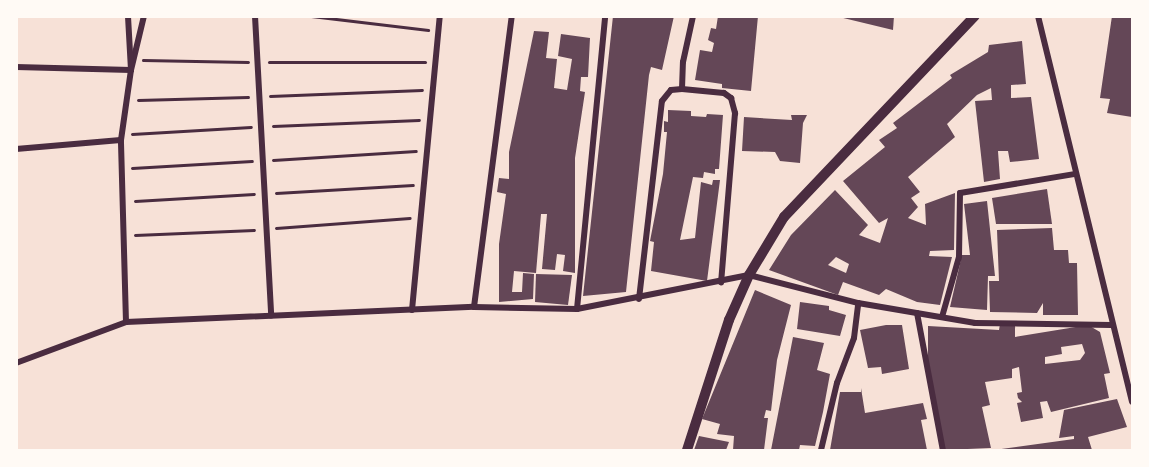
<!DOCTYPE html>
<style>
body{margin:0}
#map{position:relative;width:1149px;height:467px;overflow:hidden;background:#f7e1d7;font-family:Quicksand,sans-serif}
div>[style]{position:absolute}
.building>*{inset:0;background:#644757}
.path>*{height:3px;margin:-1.5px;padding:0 1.5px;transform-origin:1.5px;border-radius:1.5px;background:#4a2c40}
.minor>*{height:6px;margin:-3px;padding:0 3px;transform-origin:3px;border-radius:3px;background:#4a2c40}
.secondary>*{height:10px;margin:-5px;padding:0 5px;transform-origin:5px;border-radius:5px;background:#4a2c40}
span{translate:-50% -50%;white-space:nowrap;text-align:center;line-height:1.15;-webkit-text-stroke:4.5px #fffaf5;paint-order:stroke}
.frame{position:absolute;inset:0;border:18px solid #fffaf5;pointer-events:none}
</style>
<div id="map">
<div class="building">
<div style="clip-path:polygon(613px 16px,674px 16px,662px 70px,651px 67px,649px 75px,626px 292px,583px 296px)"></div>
<div style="clip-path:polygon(718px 16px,758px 16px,751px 91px,722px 88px,722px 84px,695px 80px,700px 50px,712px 52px,714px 43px,708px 40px,711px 28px,716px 29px)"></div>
<div style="clip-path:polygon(835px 16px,894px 16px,893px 30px)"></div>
<div style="clip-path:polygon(1112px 16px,1132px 16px,1132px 117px,1107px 113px,1110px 99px,1100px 98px)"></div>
<div style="clip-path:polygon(534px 31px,549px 32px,546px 58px,557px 59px,554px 88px,567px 90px,572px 59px,558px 56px,561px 34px,590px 38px,588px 77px,581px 77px,580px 91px,585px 92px,575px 158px,575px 273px,563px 271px,565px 255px,557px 254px,555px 270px,542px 269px,547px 214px,541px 214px,536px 273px,514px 271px,512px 292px,522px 292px,523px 273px,534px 274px,533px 299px,499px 302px,499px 244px,506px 194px,497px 192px,499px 178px,509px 179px,509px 152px)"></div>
<div style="clip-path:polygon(evenodd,1022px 41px,1026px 84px,1011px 85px,1011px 98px,1031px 97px,1039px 159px,1010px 162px,1008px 151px,998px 151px,1000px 179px,984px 182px,975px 101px,992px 100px,991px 88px,977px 95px,947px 124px,955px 137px,908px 177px,920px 192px,911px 198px,918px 207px,908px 218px,926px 225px,925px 204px,955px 193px,954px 250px,930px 251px,929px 256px,952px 257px,940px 305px,917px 302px,886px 289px,879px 295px,843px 282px,838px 295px,769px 270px,791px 235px,835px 190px,868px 225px,859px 235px,880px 243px,888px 218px,879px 223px,843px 181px,885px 147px,879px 140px,897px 128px,893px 123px,952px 78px,950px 75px,988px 52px,989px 45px,1022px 41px,836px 257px,849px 264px,846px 273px,828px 265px,836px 257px)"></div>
<div style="clip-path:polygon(668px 110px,691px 111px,691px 116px,706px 117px,707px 114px,723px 115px,719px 169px,715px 169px,715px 174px,704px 172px,703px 178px,693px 177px,680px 240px,695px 238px,701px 182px,712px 185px,713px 180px,720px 180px,707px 281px,651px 271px,654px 242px,650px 241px,663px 174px,667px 132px,664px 132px,664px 121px,668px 122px)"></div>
<div style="clip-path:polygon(791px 115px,807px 115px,803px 123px,800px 163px,780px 161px,775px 152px,742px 151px,744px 117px,792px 120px)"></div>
<div style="clip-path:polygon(1047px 189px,1052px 224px,996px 224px,992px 198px)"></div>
<div style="clip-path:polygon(987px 201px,995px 276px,988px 276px,987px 310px,950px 307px,962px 255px,970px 255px,964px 204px)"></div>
<div style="clip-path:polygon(1052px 228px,1054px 250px,1068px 250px,1069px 263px,1077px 263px,1078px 315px,1043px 315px,1043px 303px,1037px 313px,990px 312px,989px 281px,999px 281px,997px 230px)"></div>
<div style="clip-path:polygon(536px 274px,572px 275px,568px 305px,535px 302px)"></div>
<div style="clip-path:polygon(755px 290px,791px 305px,777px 360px,771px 411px,766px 410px,764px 418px,768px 418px,764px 450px,733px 450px,734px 436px,717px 434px,720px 424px,702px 419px)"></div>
<div style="clip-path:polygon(800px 302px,829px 306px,829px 310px,846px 315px,840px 336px,797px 329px)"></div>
<div style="clip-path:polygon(evenodd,1000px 324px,1015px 325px,1015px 337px,1088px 325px,1100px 332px,1110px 373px,1104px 374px,1109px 398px,1051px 412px,1047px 401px,1040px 402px,1043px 418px,1021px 422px,1017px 403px,1022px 402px,1018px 398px,1017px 393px,1022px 392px,1019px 367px,1012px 369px,1012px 378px,985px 382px,990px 405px,982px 407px,991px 448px,944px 450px,928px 365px,928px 326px,999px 330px,1000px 324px,1082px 344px,1085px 353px,1080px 360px,1045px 364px,1045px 357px,1062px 354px,1061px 347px,1082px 344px)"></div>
<div style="clip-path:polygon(886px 325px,902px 325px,909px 369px,882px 374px,881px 367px,868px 368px,860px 330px)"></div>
<div style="clip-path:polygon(793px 337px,824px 343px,817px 370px,830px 374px,823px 412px,815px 446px,800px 445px,799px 450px,771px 450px)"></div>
<div style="clip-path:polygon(861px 388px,865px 413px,923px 403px,927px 419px,921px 420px,927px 450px,830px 450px,840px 392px,861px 392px)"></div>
<div style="clip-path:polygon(1117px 399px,1127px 427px,1088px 437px,1092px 450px,994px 450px,1074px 439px,1074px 436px,1059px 438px,1064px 410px)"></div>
<div style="clip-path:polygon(699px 436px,729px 442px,726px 450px,694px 450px)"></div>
</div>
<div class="path">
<div style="left:311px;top:16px;width:118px;rotate:6.8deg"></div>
<div style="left:143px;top:60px;width:105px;rotate:1.1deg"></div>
<div style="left:269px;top:62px;width:156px"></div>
<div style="left:270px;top:96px;width:152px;rotate:-2.3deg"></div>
<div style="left:138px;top:100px;width:110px;rotate:-1.6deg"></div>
<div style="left:273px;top:126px;width:146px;rotate:-2.4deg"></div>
<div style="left:132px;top:134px;width:119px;rotate:-3.4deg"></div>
<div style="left:273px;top:160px;width:143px;rotate:-3.6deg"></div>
<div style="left:132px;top:168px;width:120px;rotate:-3.3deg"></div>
<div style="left:276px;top:193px;width:137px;rotate:-3.3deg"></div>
<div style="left:135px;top:201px;width:119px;rotate:-3.4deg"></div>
<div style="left:276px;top:228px;width:134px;rotate:-4.3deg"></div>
<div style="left:135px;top:235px;width:119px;rotate:-2.4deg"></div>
</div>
<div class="minor">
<div style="left:255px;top:16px;width:300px;rotate:86.9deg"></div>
<div style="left:1038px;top:16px;width:397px;rotate:76.3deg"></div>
<div style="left:16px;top:67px;width:115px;rotate:1.5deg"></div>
<div style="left:131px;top:70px;width:56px;rotate:-76.5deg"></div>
<div style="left:682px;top:89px;width:42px;rotate:5.4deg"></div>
<div style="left:724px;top:93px;width:9px;rotate:36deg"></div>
<div style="left:731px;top:98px;width:16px;rotate:75deg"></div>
<div style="left:735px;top:113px;width:170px;rotate:94.7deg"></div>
<div style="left:16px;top:149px;width:105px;rotate:-4.9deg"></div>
<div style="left:639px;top:299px;width:199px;rotate:-83.4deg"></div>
<div style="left:662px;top:101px;width:14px;rotate:-51deg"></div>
<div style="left:671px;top:90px;width:11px;rotate:-5deg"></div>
<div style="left:682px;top:89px;width:27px;rotate:-88deg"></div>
<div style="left:683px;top:62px;width:47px;rotate:-77.7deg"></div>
<div style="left:474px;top:307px;width:293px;rotate:-82.6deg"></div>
<div style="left:577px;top:309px;width:294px;rotate:-84.5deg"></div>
<div style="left:412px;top:310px;width:295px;rotate:-84.6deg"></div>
<div style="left:917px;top:313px;width:139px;rotate:79.3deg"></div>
<div style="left:942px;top:317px;width:62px;rotate:-74.2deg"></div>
<div style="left:959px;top:257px;width:64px;rotate:-89.1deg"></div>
<div style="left:960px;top:193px;width:117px;rotate:-9.4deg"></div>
<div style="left:126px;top:322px;width:182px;rotate:-91.6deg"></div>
<div style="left:121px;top:140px;width:71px;rotate:-81.9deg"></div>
<div style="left:131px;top:70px;width:54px;rotate:-93.2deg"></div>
<div style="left:16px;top:363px;width:117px;rotate:-20.4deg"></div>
<div style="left:126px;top:322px;width:348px;rotate:-2.5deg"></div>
<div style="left:474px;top:307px;width:103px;rotate:1.1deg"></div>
<div style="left:577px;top:309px;width:175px;rotate:-11.2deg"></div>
<div style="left:749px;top:275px;width:113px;rotate:14.4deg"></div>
<div style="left:858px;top:303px;width:119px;rotate:9.7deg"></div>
<div style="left:975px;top:323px;width:136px;rotate:0.8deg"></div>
<div style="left:821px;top:450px;width:69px;rotate:-76.6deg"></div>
<div style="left:837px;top:383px;width:48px;rotate:-69.3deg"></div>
<div style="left:854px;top:338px;width:35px;rotate:-83deg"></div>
</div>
<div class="secondary">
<div style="left:687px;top:450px;width:137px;rotate:-72.1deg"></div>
<div style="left:729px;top:320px;width:49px;rotate:-66deg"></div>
<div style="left:749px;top:275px;width:68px;rotate:-58.9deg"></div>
<div style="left:784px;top:217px;width:277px;rotate:-46.5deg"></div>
</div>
<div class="frame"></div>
</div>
